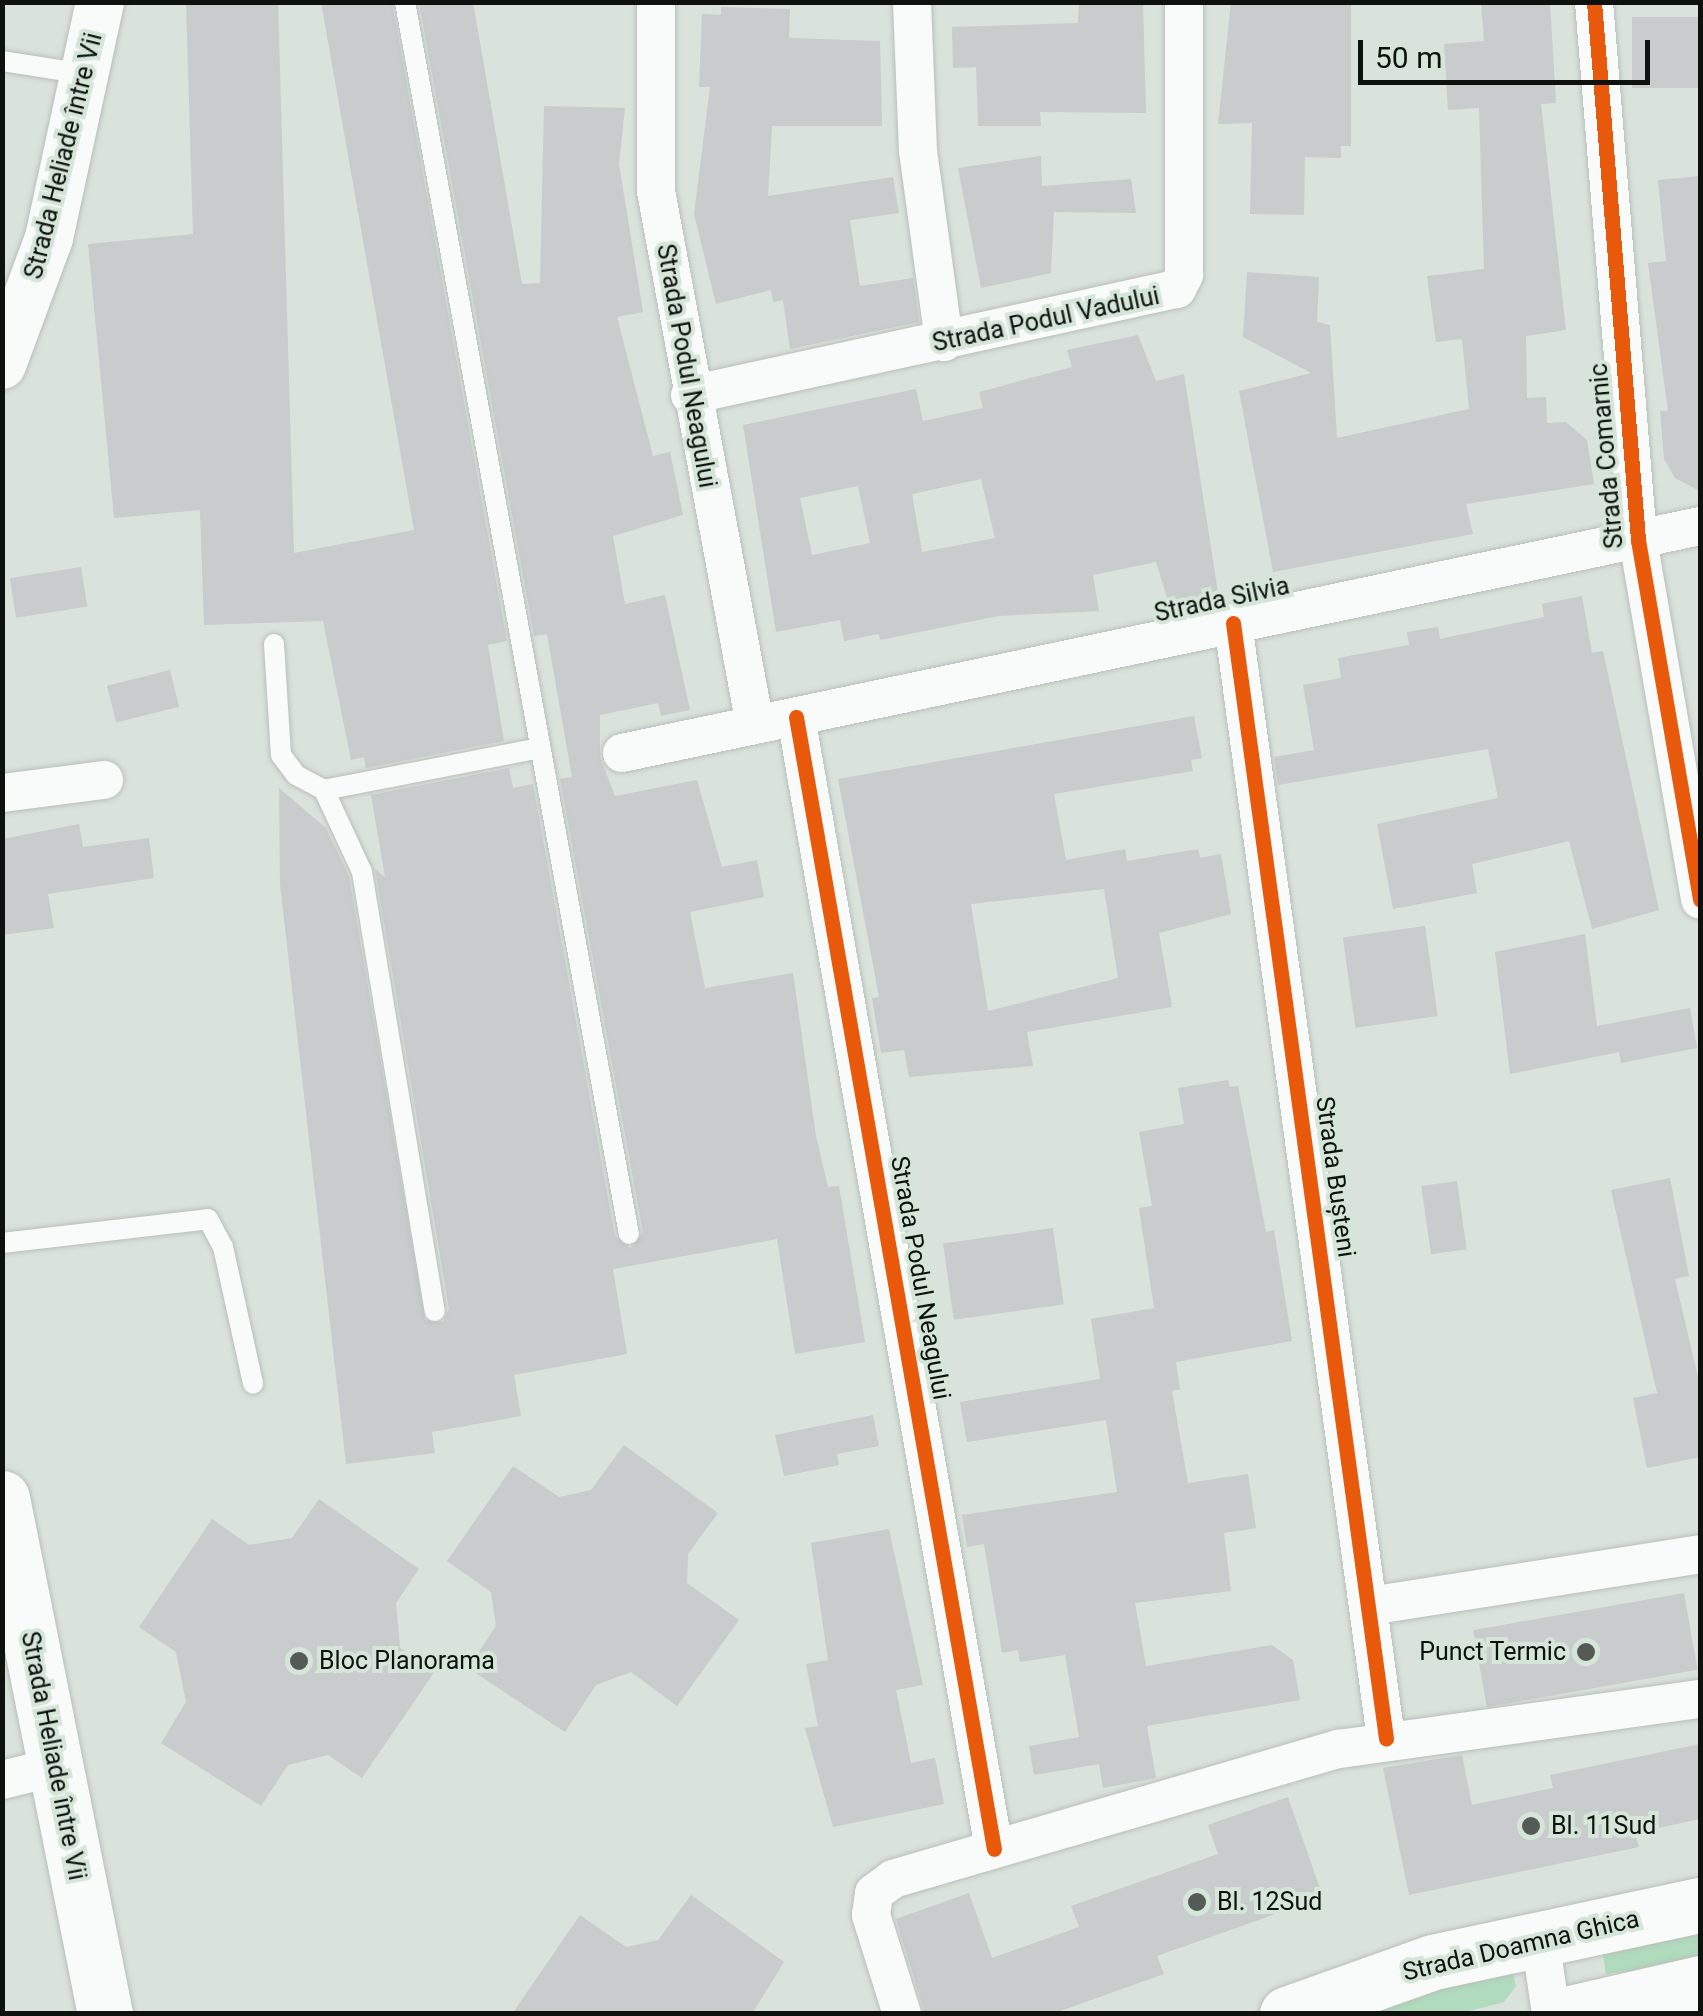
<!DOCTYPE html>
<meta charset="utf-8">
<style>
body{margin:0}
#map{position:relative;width:1703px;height:2016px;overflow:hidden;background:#d9e2db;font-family:Roboto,sans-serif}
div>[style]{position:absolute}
.green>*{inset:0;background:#b0dbbc}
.building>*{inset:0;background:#c8cccc;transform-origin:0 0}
.roads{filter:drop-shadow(0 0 2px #b8bfba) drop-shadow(0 0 2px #b8bfba)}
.service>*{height:20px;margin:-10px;padding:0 10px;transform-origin:10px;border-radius:10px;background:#f9fbfa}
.minor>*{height:38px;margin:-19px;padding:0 19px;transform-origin:19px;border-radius:19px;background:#f9fbfa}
.tertiary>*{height:48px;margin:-24px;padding:0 24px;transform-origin:24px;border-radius:24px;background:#f9fbfa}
.secondary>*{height:55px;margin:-27.5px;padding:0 27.5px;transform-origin:27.5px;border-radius:27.5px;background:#f9fbfa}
.cycleway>*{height:15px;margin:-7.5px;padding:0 7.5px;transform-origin:7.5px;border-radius:7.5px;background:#e8590c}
.dots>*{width:28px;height:28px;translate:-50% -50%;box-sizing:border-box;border:5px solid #d5e6d9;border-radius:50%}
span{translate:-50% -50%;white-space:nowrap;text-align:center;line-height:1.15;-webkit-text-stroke:8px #d5e6d9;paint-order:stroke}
.street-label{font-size:25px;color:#0d120e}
.poi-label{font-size:25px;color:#0d120e}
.right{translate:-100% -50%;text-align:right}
.left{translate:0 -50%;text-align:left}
.frame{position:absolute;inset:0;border:5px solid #0d120e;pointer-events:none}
.scale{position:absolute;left:1358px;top:40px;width:292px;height:45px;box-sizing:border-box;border:5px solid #0d120e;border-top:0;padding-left:12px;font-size:30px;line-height:35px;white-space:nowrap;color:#0d120e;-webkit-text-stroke:8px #d5e6d9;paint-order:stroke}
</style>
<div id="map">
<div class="green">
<div style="clip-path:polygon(1700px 1928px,1700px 1963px,1606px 1974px,1603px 1955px,1617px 1942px)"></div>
<div style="clip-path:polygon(1512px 1969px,1516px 1986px,1504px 2002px,1462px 2013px,1346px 2014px)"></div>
</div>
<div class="building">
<div style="clip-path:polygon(186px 2px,278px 2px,294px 553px,414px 530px,321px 2px,392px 2px,507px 641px,488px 645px,504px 741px,366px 768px,364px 757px,351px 760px,323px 621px,204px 625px,200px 510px,114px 518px,88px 244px,193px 234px)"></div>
<div style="clip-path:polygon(419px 2px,473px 2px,522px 284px,540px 283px,544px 106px,625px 108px,619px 164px,643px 312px,617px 317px,653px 456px,670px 452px,683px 515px,613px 536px,625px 604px,665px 595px,690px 710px,661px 716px,658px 703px,600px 715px,600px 757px,615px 796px,697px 780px,722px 867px,757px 860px,764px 897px,690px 912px,705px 988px,793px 973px,816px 1136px,828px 1187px,839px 1186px,865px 1342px,795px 1354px,777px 1239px,613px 1269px,627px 1354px,514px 1375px,521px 1416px,432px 1432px,435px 1453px,346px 1464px,280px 884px,279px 788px,326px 828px,349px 876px,425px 1320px,443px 1322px,449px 1309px,375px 869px,385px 877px,371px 795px,509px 768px,513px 788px,533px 784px,615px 1236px,630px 1248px,643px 1233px,560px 779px,572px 777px,547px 634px,534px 636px)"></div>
<div style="clip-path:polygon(1231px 2px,1351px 2px,1351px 146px,1341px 146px,1341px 158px,1305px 157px,1304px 215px,1250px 214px,1252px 123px,1218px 124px)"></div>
<div style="clip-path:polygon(1481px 2px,1550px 2px,1556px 103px,1541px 104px,1566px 330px,1526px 336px,1527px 398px,1546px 397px,1547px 423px,1566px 422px,1587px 440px,1594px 484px,1466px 504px,1473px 534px,1273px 572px,1239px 391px,1311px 373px,1243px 337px,1247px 272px,1319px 277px,1317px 322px,1330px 325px,1337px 438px,1469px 409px,1462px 339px,1436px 342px,1427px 276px,1484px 269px,1479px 108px,1448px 110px,1444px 44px,1484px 41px)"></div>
<div style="clip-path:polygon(1079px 5px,1143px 5px,1146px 113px,1040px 112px,1041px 126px,978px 126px,976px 67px,953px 68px,952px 27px,1078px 23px)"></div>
<div style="clip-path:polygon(721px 7px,790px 9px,789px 38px,880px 41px,882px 126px,772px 126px,768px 196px,893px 177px,899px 213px,850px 220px,860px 286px,913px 278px,919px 322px,790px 349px,783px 300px,773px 302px,771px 290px,716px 304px,694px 214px,710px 87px,699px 87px,702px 14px,721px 15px)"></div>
<div style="left:1700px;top:17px;width:71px;height:68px;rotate:90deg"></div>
<div style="clip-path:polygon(1041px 156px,1042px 186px,1131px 179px,1136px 213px,1054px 212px,1051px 273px,981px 288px,958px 168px)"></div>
<div style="clip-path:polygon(1700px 176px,1700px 491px,1675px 478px,1664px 459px,1660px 411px,1668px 411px,1648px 263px,1666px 261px,1658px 180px)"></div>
<div style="clip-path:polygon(evenodd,1138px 335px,1156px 381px,1184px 374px,1219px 599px,1170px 607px,1156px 562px,1093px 575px,1099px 611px,998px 616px,880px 640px,879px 634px,844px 641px,840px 620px,776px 632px,743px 425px,916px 389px,923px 421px,983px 408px,979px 392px,1072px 367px,1067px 350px,1138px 335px,981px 479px,995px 538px,922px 552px,912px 494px,981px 479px,1138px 335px,858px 486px,870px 543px,812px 555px,800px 498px,858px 486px)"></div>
<div style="left:81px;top:567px;width:40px;height:72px;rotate:81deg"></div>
<div style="clip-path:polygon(1582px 596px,1592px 653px,1603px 651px,1659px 910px,1592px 929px,1569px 841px,1472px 864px,1477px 893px,1393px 909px,1377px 824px,1498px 798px,1488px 749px,1278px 785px,1274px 757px,1314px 750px,1303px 685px,1341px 678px,1338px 658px,1409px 645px,1407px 632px,1438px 627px,1440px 639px,1544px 617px,1542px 604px)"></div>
<div style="left:170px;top:670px;width:38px;height:65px;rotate:76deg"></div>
<div style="clip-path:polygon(evenodd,1194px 716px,1202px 758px,1191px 760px,1193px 771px,1054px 794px,1066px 860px,1125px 849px,1127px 861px,1198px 849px,1200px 858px,1221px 854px,1231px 914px,1159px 933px,1172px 1007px,1027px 1032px,1033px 1066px,909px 1077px,904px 1050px,881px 1053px,872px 998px,879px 997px,838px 779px,1194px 716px,1104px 889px,1118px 978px,988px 1011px,971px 904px,1104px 889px)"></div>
<div style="clip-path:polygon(79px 824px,83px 847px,149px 838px,154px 878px,48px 894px,54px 928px,2px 935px,2px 839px)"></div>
<div style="left:1425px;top:926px;width:91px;height:83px;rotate:82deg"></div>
<div style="clip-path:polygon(1585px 934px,1597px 1026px,1690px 1008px,1697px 1048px,1621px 1063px,1619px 1052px,1510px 1074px,1495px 952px)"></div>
<div style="clip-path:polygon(1228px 1080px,1230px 1087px,1238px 1086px,1266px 1232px,1274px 1230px,1292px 1341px,1176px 1362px,1180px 1389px,1172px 1391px,1188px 1483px,1248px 1474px,1256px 1528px,1224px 1533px,1231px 1591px,1135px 1603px,1146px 1666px,1272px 1645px,1293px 1660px,1300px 1700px,1147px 1726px,1156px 1778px,1103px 1788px,1099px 1764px,1034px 1775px,1029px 1746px,1079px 1737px,1065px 1655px,1020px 1662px,1018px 1650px,1002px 1653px,984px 1544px,967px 1547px,962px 1515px,1117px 1492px,1106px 1420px,967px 1442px,960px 1402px,1100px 1379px,1091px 1319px,1154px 1308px,1139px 1208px,1152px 1206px,1139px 1132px,1184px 1124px,1178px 1088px)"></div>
<div style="clip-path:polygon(1670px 1178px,1689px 1276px,1675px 1279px,1700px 1386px,1700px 1457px,1647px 1468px,1633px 1398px,1657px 1393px,1611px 1190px)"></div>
<div style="left:1457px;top:1181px;width:69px;height:36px;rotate:82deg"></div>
<div style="left:1053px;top:1228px;width:77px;height:111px;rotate:82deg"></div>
<div style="clip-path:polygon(873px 1415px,879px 1446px,837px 1454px,839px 1465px,784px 1476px,775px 1435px)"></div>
<div style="clip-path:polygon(624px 1445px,718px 1513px,688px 1554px,687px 1583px,739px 1620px,677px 1706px,631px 1672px,596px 1685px,565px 1732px,468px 1668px,496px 1626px,491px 1592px,447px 1561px,513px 1466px,559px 1497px,591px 1490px)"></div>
<div style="clip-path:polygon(319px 1499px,419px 1569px,396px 1603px,400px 1648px,435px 1671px,362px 1778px,328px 1755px,288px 1765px,261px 1806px,161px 1743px,186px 1702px,176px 1652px,139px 1627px,212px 1519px,249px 1545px,292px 1538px)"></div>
<div style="clip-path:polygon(889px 1529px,923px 1685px,896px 1690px,911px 1763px,935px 1758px,944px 1804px,833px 1827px,805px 1728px,818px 1726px,806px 1664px,828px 1660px,811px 1543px)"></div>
<div style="left:1684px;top:1593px;width:78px;height:214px;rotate:80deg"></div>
<div style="clip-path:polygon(1700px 1744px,1700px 1819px,1635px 1833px,1639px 1847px,1409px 1895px,1383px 1768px,1462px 1755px,1472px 1805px,1553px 1788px,1550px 1775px)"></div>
<div style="clip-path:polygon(1288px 1797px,1323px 1897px,1157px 1956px,1164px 1974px,1052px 2014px,925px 2014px,896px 1919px,969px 1893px,992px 1958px,1079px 1927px,1071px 1906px,1218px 1854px,1208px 1825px)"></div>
<div style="clip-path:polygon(691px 1895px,784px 1962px,752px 2014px,512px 2014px,580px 1915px,626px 1947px,658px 1940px)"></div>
</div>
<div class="roads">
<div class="service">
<div style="left:405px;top:2px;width:1252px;rotate:79.7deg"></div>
<div style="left:2px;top:61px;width:84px;rotate:8.9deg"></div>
<div style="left:274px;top:644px;width:111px;rotate:86.4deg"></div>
<div style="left:281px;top:755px;width:25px;rotate:53deg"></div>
<div style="left:296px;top:775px;width:32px;rotate:28deg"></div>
<div style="left:324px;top:790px;width:90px;rotate:65.1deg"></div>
<div style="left:362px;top:872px;width:445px;rotate:80.6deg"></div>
<div style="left:324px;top:790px;width:220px;rotate:-11deg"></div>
<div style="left:2px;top:1243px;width:207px;rotate:-6.6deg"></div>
<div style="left:208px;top:1219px;width:32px;rotate:62deg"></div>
<div style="left:223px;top:1247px;width:140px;rotate:77.6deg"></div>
</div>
<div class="minor">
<div style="left:656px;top:2px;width:189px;rotate:90deg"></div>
<div style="left:656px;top:191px;width:543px;rotate:79.5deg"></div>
<div style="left:912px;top:2px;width:149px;rotate:87.7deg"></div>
<div style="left:918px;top:151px;width:193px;rotate:82.2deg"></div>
<div style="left:1594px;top:2px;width:540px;rotate:85.32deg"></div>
<div style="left:1638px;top:540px;width:365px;rotate:80.2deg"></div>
<div style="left:690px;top:395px;width:498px;rotate:-12.3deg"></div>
<div style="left:1177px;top:289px;width:16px;rotate:-63deg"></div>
<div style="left:1184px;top:275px;width:273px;rotate:-90deg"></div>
<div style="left:1233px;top:623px;width:1126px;rotate:82.19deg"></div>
<div style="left:796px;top:717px;width:1149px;rotate:80.08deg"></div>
<div style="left:622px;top:753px;width:1102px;rotate:-11.89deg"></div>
<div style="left:2px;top:793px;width:103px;rotate:-7.3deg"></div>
<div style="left:1369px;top:1606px;width:335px;rotate:-8.9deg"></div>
<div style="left:2px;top:1780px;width:55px;rotate:-13.8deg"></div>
<div style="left:1540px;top:1938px;width:77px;rotate:81.8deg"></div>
<div style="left:902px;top:2014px;width:104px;rotate:-107.4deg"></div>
<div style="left:871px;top:1915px;width:22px;rotate:-82deg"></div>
<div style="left:874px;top:1893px;width:24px;rotate:-36deg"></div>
<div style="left:893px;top:1879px;width:465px;rotate:-16.3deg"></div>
<div style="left:1339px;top:1749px;width:364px;rotate:-7.9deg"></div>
</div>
<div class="tertiary">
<div style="left:2px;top:365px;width:135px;rotate:-69.7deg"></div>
<div style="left:49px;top:238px;width:241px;rotate:-77.8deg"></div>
</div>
<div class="secondary">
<div style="left:2px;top:1498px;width:526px;rotate:78.71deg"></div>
<div style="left:1287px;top:2014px;width:155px;rotate:-19.6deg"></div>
<div style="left:1433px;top:1962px;width:273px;rotate:-12.1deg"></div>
<div style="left:1566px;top:2014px;width:138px;rotate:-13deg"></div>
</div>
</div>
<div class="cycleway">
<div style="left:1594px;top:2px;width:540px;rotate:85.32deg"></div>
<div style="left:1638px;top:540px;width:365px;rotate:80.2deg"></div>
<div style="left:1233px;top:623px;width:1126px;rotate:82.19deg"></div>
<div style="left:796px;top:717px;width:1149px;rotate:80.08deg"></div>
</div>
<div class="dots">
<div style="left:1586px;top:1652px;background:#545b56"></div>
<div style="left:299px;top:1661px;background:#545b56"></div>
<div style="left:1531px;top:1826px;background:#545b56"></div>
<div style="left:1197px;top:1902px;background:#545b56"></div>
</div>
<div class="street-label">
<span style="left:64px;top:156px;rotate:-76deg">Strada Heliade între Vii</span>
<span style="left:1046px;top:320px;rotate:-12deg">Strada Podul Vadului</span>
<span style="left:686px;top:366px;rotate:80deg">Strada Podul Neagului</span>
<span style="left:1607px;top:456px;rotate:-95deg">Strada Comarnic</span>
<span style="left:1222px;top:600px;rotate:-12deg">Strada Silvia</span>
<span style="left:1335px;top:1177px;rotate:82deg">Strada Bușteni</span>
<span style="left:920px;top:1278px;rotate:80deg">Strada Podul Neagului</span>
<span style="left:53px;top:1756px;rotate:79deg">Strada Heliade între Vii</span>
<span style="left:1521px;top:1946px;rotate:-13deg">Strada Doamna Ghica</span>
</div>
<div class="poi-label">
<span class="right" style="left:1566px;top:1652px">Punct Termic</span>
<span class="left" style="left:319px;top:1661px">Bloc Planorama</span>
<span class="left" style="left:1551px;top:1826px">Bl. 11Sud</span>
<span class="left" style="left:1217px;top:1902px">Bl. 12Sud</span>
</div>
<div class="frame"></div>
<div class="scale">50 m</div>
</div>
